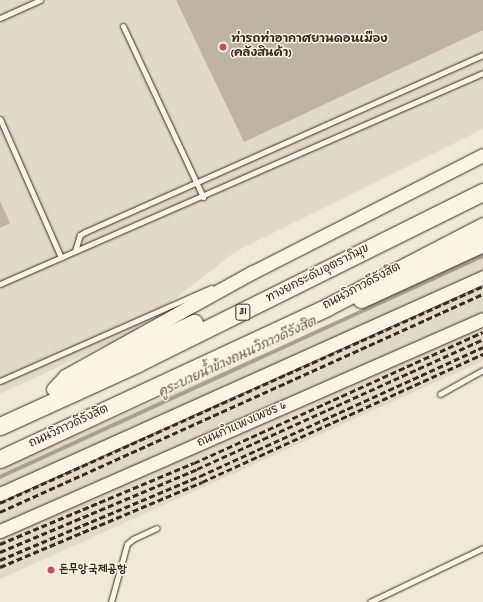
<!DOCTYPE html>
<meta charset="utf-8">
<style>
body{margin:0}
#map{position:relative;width:483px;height:602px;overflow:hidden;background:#f0e9d9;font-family:Dekko,"Poor Story","Playpen Sans Thai",sans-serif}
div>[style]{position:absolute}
.built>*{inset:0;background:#e1d9c9}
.stream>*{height:3.5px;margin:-1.75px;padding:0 1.75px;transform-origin:1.75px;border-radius:1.75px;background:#aaa091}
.building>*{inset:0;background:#beb3a4}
.roads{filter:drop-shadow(0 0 1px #3b2a1e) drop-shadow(0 0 1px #3b2a1e)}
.lane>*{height:5px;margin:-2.5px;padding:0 2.5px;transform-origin:2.5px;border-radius:2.5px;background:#fcf5e5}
.secondary>*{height:13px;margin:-6.5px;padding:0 6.5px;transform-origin:6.5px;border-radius:6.5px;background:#fcf5e5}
.highway>*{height:17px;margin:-8.5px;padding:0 8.5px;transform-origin:8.5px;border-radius:8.5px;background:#fcf5e5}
.rail>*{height:3px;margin-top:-1.5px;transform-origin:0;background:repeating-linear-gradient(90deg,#3b2a1e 0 6px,transparent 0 9px)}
.dots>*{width:11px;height:11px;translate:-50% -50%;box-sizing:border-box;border:2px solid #fcf5e5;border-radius:50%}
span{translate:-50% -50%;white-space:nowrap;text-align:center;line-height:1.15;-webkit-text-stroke:3px #fcf5e5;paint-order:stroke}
.shield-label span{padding:1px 3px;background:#fcf5e5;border:1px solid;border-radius:3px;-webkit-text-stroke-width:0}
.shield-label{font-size:11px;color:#3b2a1e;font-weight:700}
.poi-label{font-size:12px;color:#3b2a1e;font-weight:700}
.left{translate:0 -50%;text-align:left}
.street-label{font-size:12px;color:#3b2a1e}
.water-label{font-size:13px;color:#625346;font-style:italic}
</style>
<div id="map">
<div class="built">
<div style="clip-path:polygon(0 0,483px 0,483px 129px,235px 252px,131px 333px,0 394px)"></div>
<div style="clip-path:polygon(483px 253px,483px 361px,0 579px,0 467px,276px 349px)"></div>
</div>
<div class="stream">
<div style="left:0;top:477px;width:531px;rotate:-24.59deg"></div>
</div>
<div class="building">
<div style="clip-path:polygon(176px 0,483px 0,483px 30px,244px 142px)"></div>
<div style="clip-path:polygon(0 201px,10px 223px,0 228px)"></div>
</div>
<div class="roads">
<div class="lane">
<div style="left:0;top:18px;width:44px;rotate:-24.2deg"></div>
<div style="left:123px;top:26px;width:189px;rotate:64.9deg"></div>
<div style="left:0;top:119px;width:151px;rotate:66.2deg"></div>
<div style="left:75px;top:251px;width:17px;rotate:-73deg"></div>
<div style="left:80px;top:235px;width:6px;rotate:-31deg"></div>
<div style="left:85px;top:232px;width:436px;rotate:-24deg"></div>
<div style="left:0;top:284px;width:527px;rotate:-23.6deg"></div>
<div style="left:0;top:381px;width:231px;rotate:-23.8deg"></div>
<div style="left:440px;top:394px;width:49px;rotate:-29.2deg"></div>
<div style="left:111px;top:602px;width:60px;rotate:-74.6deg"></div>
<div style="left:127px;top:544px;width:8px;rotate:-40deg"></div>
<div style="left:133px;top:539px;width:26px;rotate:-25deg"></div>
<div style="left:370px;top:602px;width:125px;rotate:-25.5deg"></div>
</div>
<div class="secondary">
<div style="left:53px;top:389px;width:18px;rotate:-47deg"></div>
<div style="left:65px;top:376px;width:215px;rotate:-29deg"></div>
<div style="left:253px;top:272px;width:258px;rotate:-27deg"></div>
<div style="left:0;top:494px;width:530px;rotate:-24.19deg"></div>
<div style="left:0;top:531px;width:527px;rotate:-23.7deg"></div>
</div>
<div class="highway">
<div style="left:361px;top:299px;width:134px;rotate:-24.7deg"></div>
<div style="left:62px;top:385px;width:146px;rotate:-25.2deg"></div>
<div style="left:0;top:426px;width:152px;rotate:-24.5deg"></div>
<div style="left:138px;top:363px;width:385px;rotate:-26.4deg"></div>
<div style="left:0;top:459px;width:361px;rotate:-24.9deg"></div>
<div style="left:327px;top:307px;width:176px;rotate:-27.4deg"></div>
</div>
</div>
<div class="rail">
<div style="left:0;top:503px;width:530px;rotate:-24.19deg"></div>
<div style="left:0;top:512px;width:530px;rotate:-24.29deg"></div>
<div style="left:0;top:544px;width:210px;rotate:-22.7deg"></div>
<div style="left:194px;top:463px;width:317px;rotate:-24.4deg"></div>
<div style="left:0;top:552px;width:214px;rotate:-22.8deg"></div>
<div style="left:197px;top:469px;width:314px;rotate:-24.4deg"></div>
<div style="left:0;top:560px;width:217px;rotate:-22.8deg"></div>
<div style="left:200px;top:476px;width:311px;rotate:-24.5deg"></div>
<div style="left:0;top:567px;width:219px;rotate:-22.8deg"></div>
<div style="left:202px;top:482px;width:309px;rotate:-24.5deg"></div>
</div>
<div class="dots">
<div style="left:223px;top:47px;background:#d1495b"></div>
<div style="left:51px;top:570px;background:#d1495b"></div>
</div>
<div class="shield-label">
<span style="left:243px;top:312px">31</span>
</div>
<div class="poi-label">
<span class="left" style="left:231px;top:47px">ท่ารถท่าอากาศยานดอนเมือง<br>(คลังสินค้า)</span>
<span class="left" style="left:59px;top:570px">돈무앙국제공항</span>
</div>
<div class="street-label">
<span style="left:318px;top:274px;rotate:-27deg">ทางยกระดับอุตราภิมุข</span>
<span style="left:362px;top:287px;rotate:-28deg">ถนนวิภาวดีรังสิต</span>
<span style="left:242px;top:425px;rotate:-24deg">ถนนกำแพงเพชร 6</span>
<span style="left:69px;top:427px;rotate:-25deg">ถนนวิภาวดีรังสิต</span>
</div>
<div class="water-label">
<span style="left:238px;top:359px;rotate:-25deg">คูระบายน้ำข้างถนนวิภาวดีรังสิต</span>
</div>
</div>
